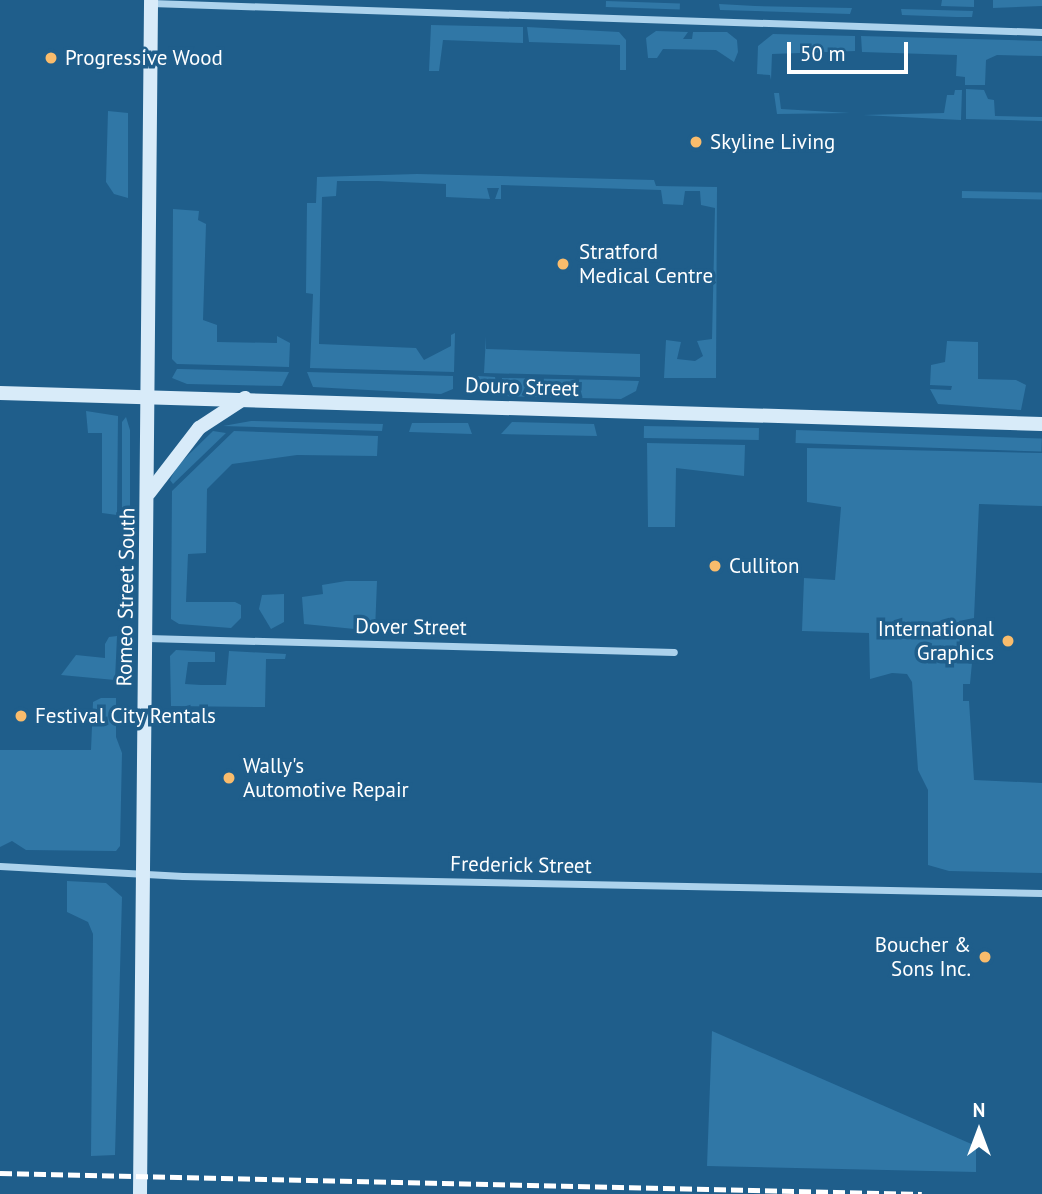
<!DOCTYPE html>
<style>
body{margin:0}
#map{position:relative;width:1042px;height:1194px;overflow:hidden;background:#1f5e8b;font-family:"PT Sans",sans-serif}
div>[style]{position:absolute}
.green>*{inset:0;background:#3077a6;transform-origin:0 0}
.street>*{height:7px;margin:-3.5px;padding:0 3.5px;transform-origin:3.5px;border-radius:3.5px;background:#acd2ec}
.secondary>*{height:14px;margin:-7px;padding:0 7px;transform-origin:7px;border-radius:7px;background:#d8ebf9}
.rail>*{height:5px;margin-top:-2.5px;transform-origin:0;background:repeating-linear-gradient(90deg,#fff 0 12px,transparent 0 17px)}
.dots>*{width:19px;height:19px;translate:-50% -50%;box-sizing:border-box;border:4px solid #1f5e8b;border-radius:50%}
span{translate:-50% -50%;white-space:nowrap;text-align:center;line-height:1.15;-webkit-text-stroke:7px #1f5e8b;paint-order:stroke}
.poi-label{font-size:21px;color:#fff}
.left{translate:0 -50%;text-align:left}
.right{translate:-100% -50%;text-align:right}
.street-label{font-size:21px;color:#fff}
.north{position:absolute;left:944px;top:1096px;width:70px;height:70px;-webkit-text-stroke:5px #1f5e8b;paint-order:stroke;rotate:0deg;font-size:19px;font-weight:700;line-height:28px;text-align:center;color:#fff}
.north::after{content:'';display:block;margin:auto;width:24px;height:32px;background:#fff;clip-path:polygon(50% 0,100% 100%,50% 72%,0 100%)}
.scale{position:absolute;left:787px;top:42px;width:121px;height:32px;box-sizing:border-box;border:4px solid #fff;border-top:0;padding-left:9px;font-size:21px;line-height:24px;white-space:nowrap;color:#fff;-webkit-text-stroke:5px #1f5e8b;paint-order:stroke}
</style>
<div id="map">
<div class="green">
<div style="clip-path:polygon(942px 0,974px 0,974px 7px,941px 6px)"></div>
<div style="clip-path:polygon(993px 0,1042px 0,1042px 6px,993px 8px)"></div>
<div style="left:606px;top:1px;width:74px;height:6px;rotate:2deg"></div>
<div style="clip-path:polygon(719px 4px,755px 6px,852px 8px,850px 14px,720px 10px)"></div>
<div style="clip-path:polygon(901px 9px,973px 11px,972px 17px,956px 17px,902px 15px)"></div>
<div style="clip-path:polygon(431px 25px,523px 27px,523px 43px,443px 40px,439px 71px,429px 71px)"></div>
<div style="clip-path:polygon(527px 27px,619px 32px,626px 40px,626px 70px,620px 70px,620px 45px,529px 42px)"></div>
<div style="clip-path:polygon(656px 31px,688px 32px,683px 39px,692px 39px,693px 32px,727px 32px,737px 40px,738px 52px,734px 62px,716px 50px,663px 49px,657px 58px,648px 58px,646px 38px)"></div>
<div style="clip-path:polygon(773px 34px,855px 36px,855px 51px,772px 54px,771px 80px,770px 75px,757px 74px,758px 46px)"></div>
<div style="clip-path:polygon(861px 36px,1042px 41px,1042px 56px,997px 55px,986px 60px,985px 85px,965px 85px,965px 77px,956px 76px,957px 55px,862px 52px)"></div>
<div style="clip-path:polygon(966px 89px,984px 90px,988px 99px,994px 100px,995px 116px,1042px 117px,1042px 121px,966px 119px)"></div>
<div style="clip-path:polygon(955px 90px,962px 90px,961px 120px,863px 115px,944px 113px,947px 95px,954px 95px)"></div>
<div style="clip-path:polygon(774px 93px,779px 93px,781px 109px,850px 113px,777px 114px)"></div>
<div style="clip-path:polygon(108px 111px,128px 113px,128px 198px,114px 194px,106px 182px)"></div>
<div style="clip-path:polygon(417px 174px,654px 180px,656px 186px,717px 187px,716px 378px,664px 378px,666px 340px,681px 342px,677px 359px,695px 361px,703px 356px,697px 341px,712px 339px,715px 208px,701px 205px,700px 191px,685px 191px,683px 205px,663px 204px,661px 190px,501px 185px,501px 199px,495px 199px,499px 188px,487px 188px,490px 199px,446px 197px,446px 184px,378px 181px,337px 181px,336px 196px,322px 197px,319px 344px,416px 348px,424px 360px,451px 346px,451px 335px,455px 333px,454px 372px,310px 368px,313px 294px,306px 293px,307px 203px,316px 203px,317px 177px)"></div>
<div style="left:962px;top:191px;width:80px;height:7px;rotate:1deg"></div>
<div style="clip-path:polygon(173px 209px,199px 211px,198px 220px,206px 224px,203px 320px,217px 325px,217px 342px,277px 343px,277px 336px,290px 343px,289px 367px,177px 364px,172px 359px)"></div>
<div style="clip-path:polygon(486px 336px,486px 349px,640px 354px,640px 377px,484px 373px)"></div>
<div style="clip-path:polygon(947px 341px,978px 342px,978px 379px,1016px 380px,1026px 385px,1021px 410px,938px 404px,930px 389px,951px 390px,952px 386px,930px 385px,931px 365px,945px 362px)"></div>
<div style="clip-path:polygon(177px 369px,180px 369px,289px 372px,282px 386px,187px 384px,172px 378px)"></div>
<div style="clip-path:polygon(307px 372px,453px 376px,453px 389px,441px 394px,313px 387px)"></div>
<div style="clip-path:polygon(478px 376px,495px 377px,498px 396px,482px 389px)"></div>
<div style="clip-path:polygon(502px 378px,607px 380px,639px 381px,636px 391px,621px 399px,502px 396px)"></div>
<div style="clip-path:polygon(86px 411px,118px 416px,117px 515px,102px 513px,102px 433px,88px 433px)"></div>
<div style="clip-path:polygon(126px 417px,130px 430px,130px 528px,122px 529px,122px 422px)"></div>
<div style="clip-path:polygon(251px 421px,383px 424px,382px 431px,223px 426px)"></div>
<div style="clip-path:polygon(512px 422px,594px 424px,597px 436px,501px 434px)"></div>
<div style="clip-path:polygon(412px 423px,468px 423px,472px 434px,409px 432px)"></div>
<div style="left:644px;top:426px;width:115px;height:12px;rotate:1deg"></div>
<div style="left:796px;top:430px;width:246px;height:13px;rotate:2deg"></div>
<div style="clip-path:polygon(213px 431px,226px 433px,173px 484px,170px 480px,177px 466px)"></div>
<div style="clip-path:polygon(234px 431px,378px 436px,377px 456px,297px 455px,232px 464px,207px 489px,206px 553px,188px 554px,186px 602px,235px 602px,241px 605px,241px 618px,231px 628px,179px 624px,171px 619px,172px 491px)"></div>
<div style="clip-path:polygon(647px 443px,745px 445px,744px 476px,676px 468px,675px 527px,648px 527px)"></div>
<div style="clip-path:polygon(807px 448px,1042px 453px,1042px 506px,979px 504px,974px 618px,959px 621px,960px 651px,973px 652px,970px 684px,963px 684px,963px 701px,969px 701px,974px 780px,1042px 783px,1042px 873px,949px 871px,928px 865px,928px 790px,918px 770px,912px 682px,907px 674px,892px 673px,870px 679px,869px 633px,802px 631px,804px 578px,835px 580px,841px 507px,807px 502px)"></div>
<div style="clip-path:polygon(346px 581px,377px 581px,375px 631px,304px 624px,302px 597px,323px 594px,322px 585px)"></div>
<div style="clip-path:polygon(284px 594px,284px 622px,271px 629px,259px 609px,262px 595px)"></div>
<div style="clip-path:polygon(117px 636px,115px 680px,61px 675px,76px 655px,105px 658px,105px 644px,109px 637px)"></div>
<div style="clip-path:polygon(121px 637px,128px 645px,128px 676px,120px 679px)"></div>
<div style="clip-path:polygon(176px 650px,215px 652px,215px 662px,188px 662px,185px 684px,201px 685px,226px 685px,229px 651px,286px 654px,285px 659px,266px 659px,265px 707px,171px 706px,170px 656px)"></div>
<div style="clip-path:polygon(101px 698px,116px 698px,116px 737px,122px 753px,120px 846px,116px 851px,26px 850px,12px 841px,0 847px,0 750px,91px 750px,93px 702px)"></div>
<div style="clip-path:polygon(67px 881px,106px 883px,122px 897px,115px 1155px,91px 1156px,93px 934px,88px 922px,67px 912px)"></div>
<div style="clip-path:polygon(712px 1031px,976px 1146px,976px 1172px,707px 1166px)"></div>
</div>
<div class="street">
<div style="left:151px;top:3px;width:891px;rotate:1.86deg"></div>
<div style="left:147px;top:638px;width:527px;rotate:1.52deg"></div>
<div style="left:0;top:866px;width:183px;rotate:3.1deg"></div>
<div style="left:183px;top:876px;width:859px;rotate:1.13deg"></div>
</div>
<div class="secondary">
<div style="left:0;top:393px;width:1042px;rotate:1.7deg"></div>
<div style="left:149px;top:493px;width:82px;rotate:-52.4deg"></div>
<div style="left:199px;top:428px;width:55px;rotate:-33.1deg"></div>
<div style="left:140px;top:1194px;width:1194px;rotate:-89.47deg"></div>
</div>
<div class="rail">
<div style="left:0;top:1173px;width:922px;rotate:1.3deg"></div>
</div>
<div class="dots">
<div style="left:51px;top:58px;background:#f9bc6c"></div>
<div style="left:696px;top:142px;background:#f9bc6c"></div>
<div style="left:563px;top:264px;background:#f9bc6c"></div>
<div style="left:715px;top:566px;background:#f9bc6c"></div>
<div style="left:1008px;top:641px;background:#f9bc6c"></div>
<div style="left:21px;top:716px;background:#f9bc6c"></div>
<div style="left:229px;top:778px;background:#f9bc6c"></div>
<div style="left:985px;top:957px;background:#f9bc6c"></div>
</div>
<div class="poi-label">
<span class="left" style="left:65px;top:58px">Progressive Wood</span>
<span class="left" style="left:710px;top:142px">Skyline Living</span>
<span class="left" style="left:579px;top:264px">Stratford<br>Medical Centre</span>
<span class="left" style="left:729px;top:566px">Culliton</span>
<span class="right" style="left:994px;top:641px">International<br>Graphics</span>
<span class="left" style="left:35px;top:716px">Festival City Rentals</span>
<span class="left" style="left:243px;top:778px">Wally's<br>Automotive Repair</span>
<span class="right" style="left:971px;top:957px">Boucher &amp;<br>Sons Inc.</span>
</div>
<div class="street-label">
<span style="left:522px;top:387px;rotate:2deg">Douro Street</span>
<span style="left:126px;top:597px;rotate:-89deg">Romeo Street South</span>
<span style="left:411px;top:627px;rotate:1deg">Dover Street</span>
<span style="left:521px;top:865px;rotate:1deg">Frederick Street</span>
</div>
<div class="north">N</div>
<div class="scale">50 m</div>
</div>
